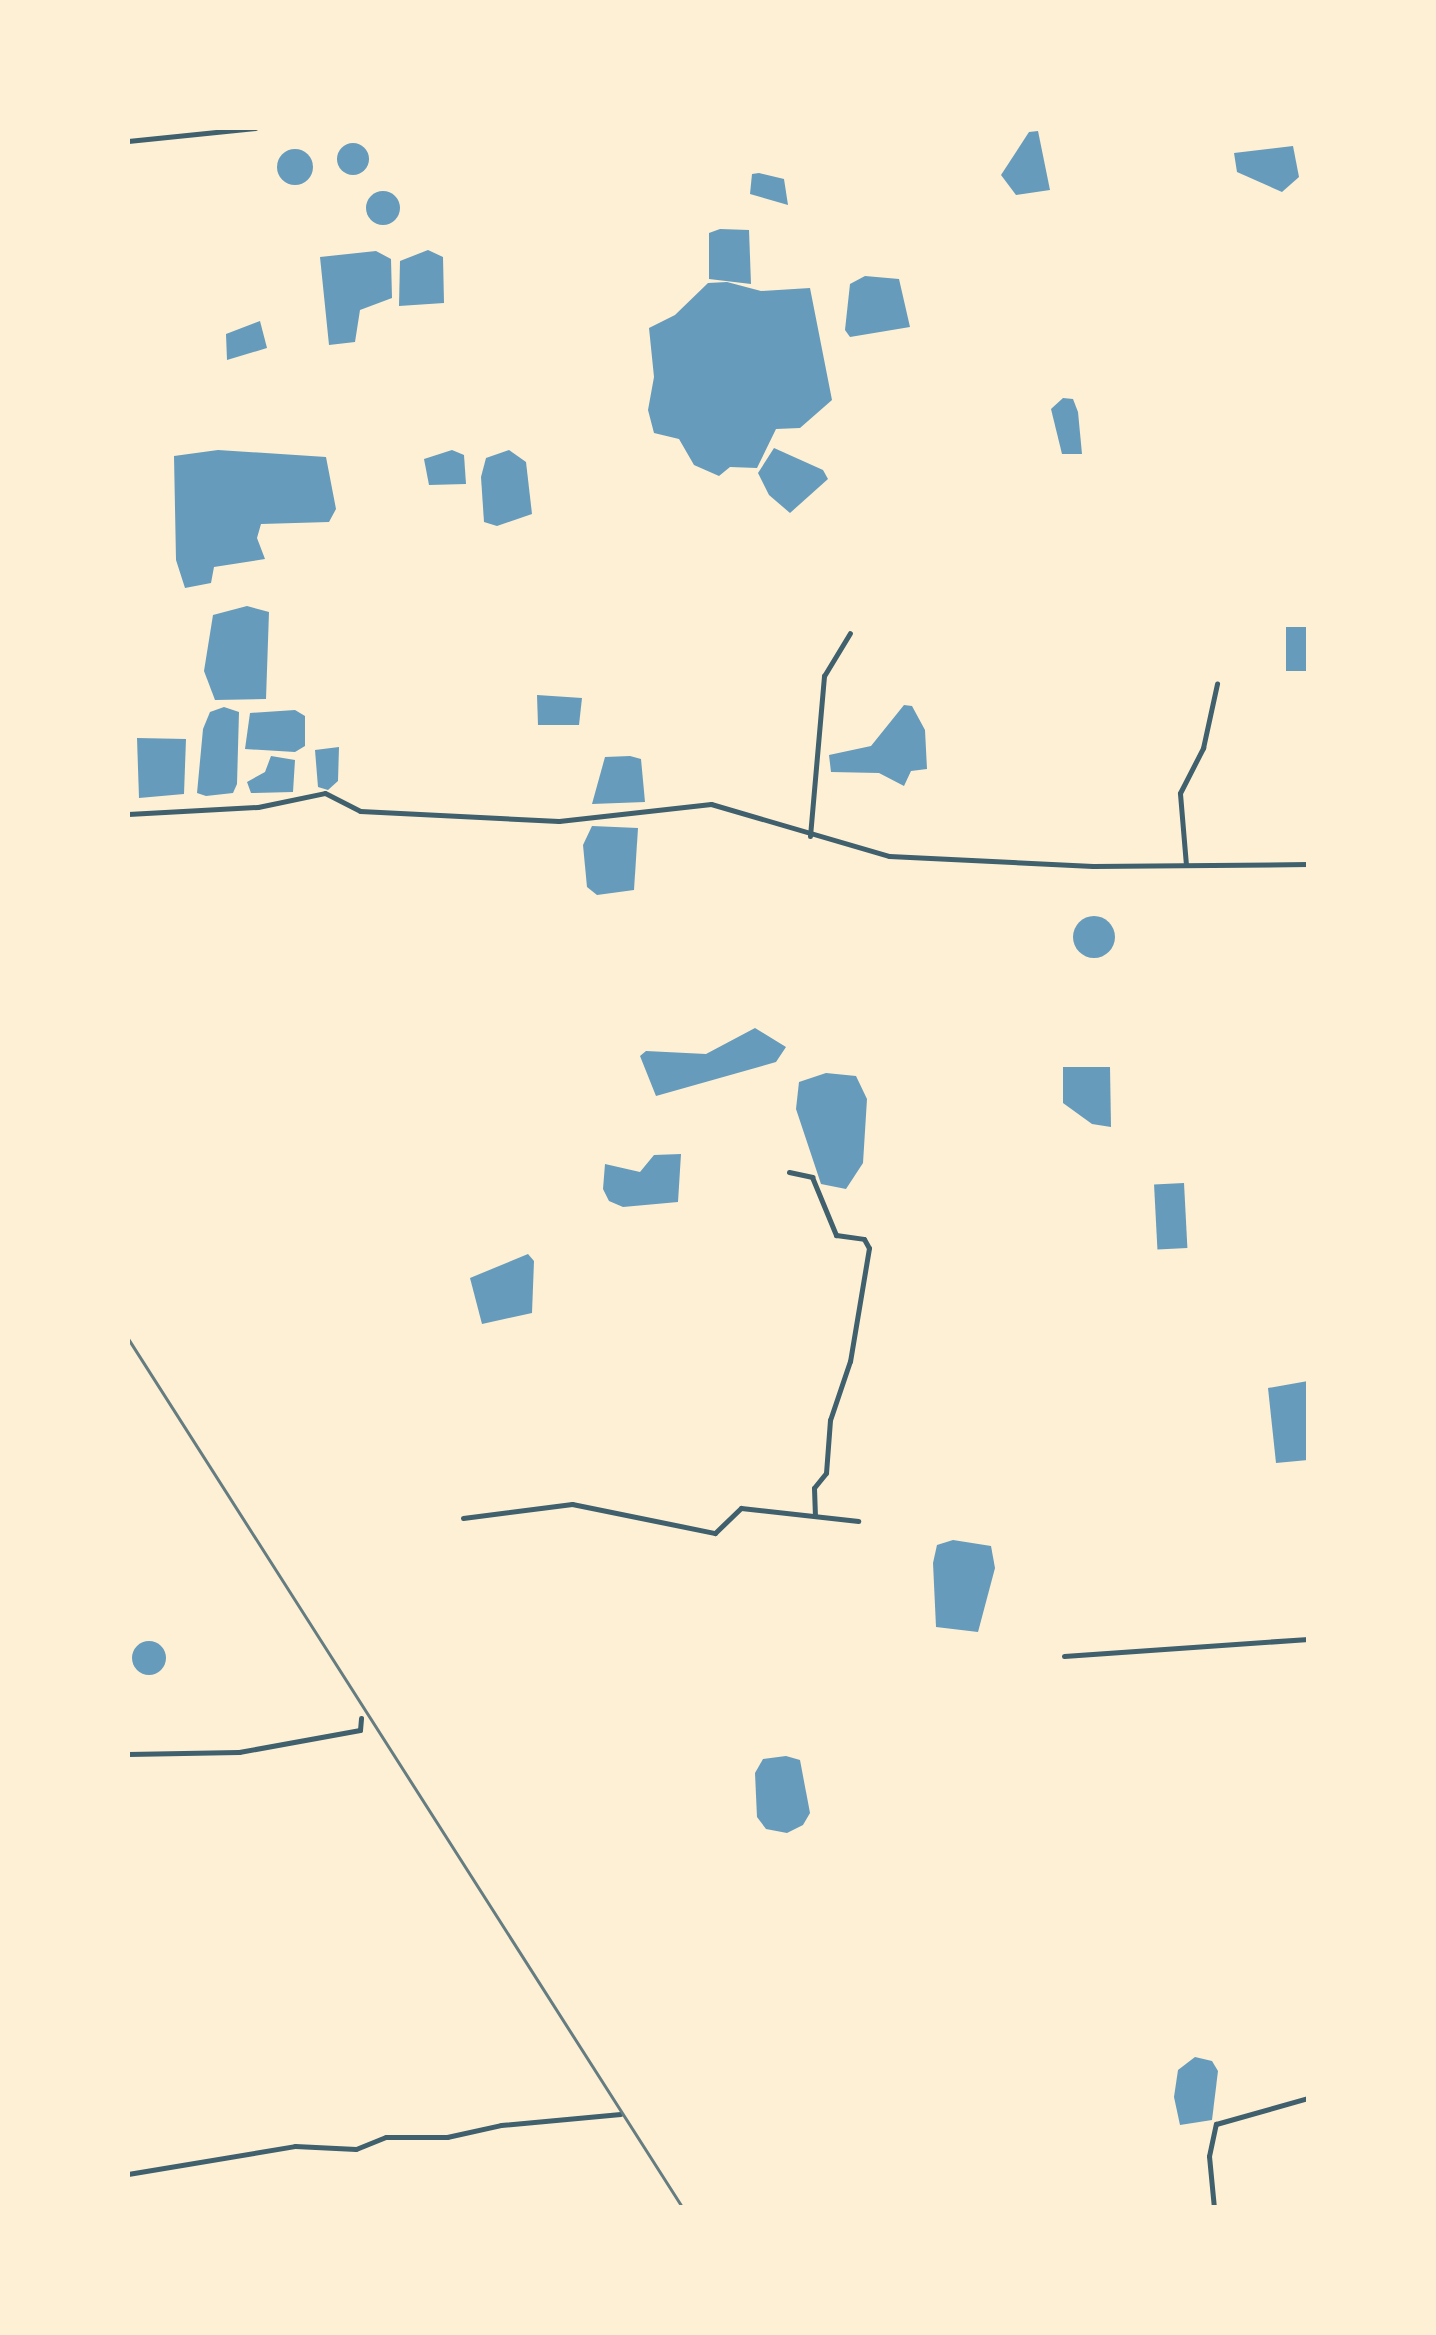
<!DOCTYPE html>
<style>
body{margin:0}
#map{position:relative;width:1436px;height:2335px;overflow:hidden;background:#fdf0d5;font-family:Overpass,sans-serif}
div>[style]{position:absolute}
.water>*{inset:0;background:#669bbc;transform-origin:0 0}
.round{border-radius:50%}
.minor>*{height:5px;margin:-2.5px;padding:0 2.5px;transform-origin:2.5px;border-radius:2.5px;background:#3f606c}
.rail>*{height:2.5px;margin:-1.25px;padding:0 1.25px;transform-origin:1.25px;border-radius:1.25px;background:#657d81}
span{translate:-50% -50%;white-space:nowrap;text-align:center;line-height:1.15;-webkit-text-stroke:9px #fdf0d5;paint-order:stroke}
.frame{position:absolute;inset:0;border:130px solid #fdf0d5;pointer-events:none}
</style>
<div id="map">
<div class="water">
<div style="clip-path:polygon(1038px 131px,1050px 190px,1016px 195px,1001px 175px,1029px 132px)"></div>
<div class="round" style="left:337px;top:143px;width:32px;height:32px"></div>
<div style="clip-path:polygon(1293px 146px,1299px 177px,1282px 192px,1237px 172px,1234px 153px)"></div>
<div class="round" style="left:277px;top:149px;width:36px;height:36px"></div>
<div style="clip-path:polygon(759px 173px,784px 179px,788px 205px,750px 194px,752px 174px)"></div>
<div class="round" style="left:366px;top:191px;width:34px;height:34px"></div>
<div style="clip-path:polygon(720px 229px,749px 230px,751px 284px,709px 279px,709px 233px)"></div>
<div style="clip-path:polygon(428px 250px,443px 257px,444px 303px,399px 306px,400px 261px)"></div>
<div style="clip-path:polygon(376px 251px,391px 259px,392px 298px,360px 310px,355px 342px,329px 345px,320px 257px)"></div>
<div style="clip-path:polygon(865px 276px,899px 279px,910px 327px,850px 337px,845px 330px,850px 284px)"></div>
<div style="clip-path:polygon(727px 282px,761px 291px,810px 288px,832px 400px,800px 428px,776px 429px,757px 468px,730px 467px,719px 476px,694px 465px,679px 439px,654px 433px,648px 410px,654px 377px,649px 328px,675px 315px,708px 283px)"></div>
<div style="clip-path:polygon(260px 321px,267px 348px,227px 360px,226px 334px)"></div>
<div style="clip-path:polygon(1063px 398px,1073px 399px,1078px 412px,1082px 454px,1062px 454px,1051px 409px)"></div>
<div style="clip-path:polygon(774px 448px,823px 470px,828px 479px,790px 513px,769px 495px,758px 473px)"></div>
<div style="clip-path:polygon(218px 450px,326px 457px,336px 509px,329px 522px,261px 524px,257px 538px,265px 559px,214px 567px,211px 583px,185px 588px,176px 560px,174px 456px)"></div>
<div style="clip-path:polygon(452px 450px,464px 455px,466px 484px,429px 485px,424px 459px)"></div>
<div style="clip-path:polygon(509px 450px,526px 462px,532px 514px,497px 526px,484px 522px,481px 477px,486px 458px)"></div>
<div style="clip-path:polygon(247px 606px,269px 612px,266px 699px,215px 700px,204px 671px,213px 615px)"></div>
<div style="left:1308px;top:627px;width:44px;height:22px;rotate:90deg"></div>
<div style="clip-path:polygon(537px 695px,582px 698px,579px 725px,538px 725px)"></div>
<div style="clip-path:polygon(904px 705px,912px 706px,925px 730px,927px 769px,911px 771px,904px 786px,879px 773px,831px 772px,829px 755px,871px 746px)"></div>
<div style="clip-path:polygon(224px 707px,239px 712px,237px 784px,233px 793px,206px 796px,197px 793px,203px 729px,210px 712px)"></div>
<div style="clip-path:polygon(295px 710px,305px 716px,305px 746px,295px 752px,245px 749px,250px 713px)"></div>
<div style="clip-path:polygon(137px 738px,186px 739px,184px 794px,139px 798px)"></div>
<div style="clip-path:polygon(339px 747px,338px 781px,328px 790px,318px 787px,315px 750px)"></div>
<div style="clip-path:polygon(271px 756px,295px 760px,293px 792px,251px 793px,247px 782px,265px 772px)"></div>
<div style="clip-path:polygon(630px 756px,641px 759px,645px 802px,592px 804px,605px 757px)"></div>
<div style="clip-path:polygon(592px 826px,638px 828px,634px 890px,597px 895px,587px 887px,583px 845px)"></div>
<div class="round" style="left:1073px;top:916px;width:42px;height:42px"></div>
<div style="clip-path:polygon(755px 1028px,786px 1047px,776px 1062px,656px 1096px,640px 1056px,646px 1051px,706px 1054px)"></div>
<div style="clip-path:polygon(1063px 1067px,1110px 1067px,1111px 1127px,1092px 1124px,1063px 1103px)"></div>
<div style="clip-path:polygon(826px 1073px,856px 1076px,867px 1099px,863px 1163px,846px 1189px,821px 1184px,796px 1109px,799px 1082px)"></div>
<div style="clip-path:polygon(681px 1154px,678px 1202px,623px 1207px,609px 1201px,603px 1189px,605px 1164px,640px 1172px,654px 1155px)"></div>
<div style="left:1184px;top:1183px;width:65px;height:30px;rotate:87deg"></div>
<div style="clip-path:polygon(528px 1254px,534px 1261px,532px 1313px,482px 1324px,470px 1278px)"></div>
<div style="clip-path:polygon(1308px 1381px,1308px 1460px,1276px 1463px,1268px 1388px)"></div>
<div style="clip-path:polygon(953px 1540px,991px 1546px,995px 1568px,978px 1632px,936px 1627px,933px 1563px,937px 1545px)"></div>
<div class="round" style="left:132px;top:1641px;width:34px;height:34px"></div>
<div style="clip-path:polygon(786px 1756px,800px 1760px,810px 1813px,803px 1825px,787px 1833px,766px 1829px,757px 1817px,755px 1773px,763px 1759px)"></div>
<div style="clip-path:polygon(1195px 2057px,1212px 2061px,1218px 2071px,1212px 2120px,1180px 2125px,1174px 2097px,1178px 2070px)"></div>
</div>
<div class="minor">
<div style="left:128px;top:141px;width:128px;rotate:-5.8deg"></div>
<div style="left:128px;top:814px;width:130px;rotate:-3.1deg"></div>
<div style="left:258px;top:807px;width:68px;rotate:-11.8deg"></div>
<div style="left:325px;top:793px;width:39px;rotate:27deg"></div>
<div style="left:360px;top:811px;width:199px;rotate:2.9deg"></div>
<div style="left:559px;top:821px;width:153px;rotate:-6.4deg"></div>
<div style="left:711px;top:804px;width:185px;rotate:16.3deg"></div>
<div style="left:889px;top:856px;width:204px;rotate:2.8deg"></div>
<div style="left:1093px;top:866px;width:215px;rotate:-0.5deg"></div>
<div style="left:810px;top:836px;width:161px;rotate:-85deg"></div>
<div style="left:824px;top:676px;width:50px;rotate:-58.8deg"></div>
<div style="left:1186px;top:865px;width:72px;rotate:-94.8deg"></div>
<div style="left:1180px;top:793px;width:51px;rotate:-62.9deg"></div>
<div style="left:1203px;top:748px;width:66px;rotate:-77.7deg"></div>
<div style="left:789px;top:1172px;width:24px;rotate:12deg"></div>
<div style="left:812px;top:1177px;width:63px;rotate:67.5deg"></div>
<div style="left:836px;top:1235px;width:28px;rotate:8deg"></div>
<div style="left:864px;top:1239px;width:10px;rotate:61deg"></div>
<div style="left:869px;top:1248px;width:115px;rotate:99.5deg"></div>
<div style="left:850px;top:1361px;width:62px;rotate:108.7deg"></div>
<div style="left:830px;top:1420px;width:53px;rotate:94.3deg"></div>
<div style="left:826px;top:1473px;width:19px;rotate:129deg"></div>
<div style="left:814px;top:1488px;width:28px;rotate:88deg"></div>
<div style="left:463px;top:1518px;width:110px;rotate:-7.3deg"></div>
<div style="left:572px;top:1504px;width:146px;rotate:11.5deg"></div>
<div style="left:715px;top:1533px;width:36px;rotate:-44deg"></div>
<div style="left:741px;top:1508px;width:118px;rotate:6.3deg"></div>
<div style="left:1064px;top:1656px;width:245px;rotate:-4deg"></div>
<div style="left:128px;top:1754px;width:111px;rotate:-1deg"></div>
<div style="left:239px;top:1752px;width:123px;rotate:-10.3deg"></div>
<div style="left:360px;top:1730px;width:12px;rotate:-85deg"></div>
<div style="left:128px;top:2174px;width:169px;rotate:-9.5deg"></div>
<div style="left:295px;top:2146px;width:61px;rotate:2.8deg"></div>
<div style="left:356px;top:2149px;width:32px;rotate:-22deg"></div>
<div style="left:386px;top:2137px;width:61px"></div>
<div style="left:447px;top:2137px;width:55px;rotate:-12.5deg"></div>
<div style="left:501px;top:2125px;width:120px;rotate:-5.3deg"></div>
<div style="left:1214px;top:2208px;width:52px;rotate:-95.5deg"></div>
<div style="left:1209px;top:2156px;width:33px;rotate:-78deg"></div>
<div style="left:1216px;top:2124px;width:96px;rotate:-15.8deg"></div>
</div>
<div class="rail">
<div style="left:128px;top:1338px;width:1032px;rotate:57.46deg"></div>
</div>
<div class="frame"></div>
</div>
